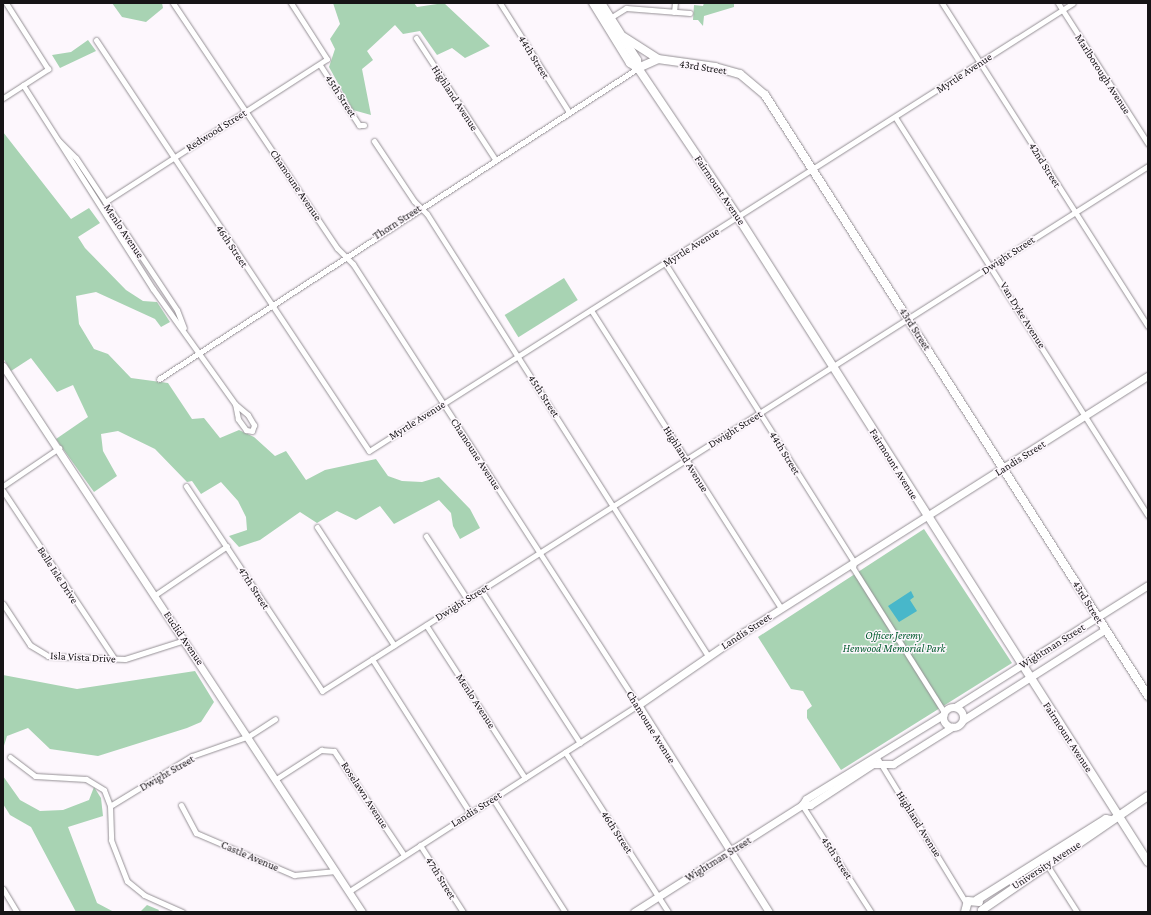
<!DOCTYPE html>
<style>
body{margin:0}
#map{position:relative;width:1151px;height:915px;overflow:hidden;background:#fdf7fd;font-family:"Crimson Pro",serif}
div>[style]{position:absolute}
.green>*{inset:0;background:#a8d3b3;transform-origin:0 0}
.water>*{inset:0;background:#48b7ca}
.roads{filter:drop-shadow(0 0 1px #959095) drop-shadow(0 0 1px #959095)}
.street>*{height:5px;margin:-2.5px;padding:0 2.5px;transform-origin:2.5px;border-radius:2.5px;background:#fff}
.secondary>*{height:7px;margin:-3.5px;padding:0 3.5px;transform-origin:3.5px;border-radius:3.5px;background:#fff}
.secondary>.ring{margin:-3.5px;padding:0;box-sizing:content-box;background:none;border:7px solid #fff;border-radius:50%}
.primary>*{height:8px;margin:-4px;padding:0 4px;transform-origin:4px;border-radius:4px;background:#fff}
span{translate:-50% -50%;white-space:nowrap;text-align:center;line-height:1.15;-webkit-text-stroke:3px #fdf7fd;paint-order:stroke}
.street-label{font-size:11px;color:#161416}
.park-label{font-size:11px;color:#015b2d;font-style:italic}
.frame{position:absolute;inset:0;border:4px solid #161416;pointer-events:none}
</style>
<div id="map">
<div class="green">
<div style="clip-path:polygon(112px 3px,162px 3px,163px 8px,146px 22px,122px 17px)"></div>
<div style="clip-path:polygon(333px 3px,414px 3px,417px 7px,444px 3px,490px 46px,465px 58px,452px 48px,437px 55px,420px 31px,403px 34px,395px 25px,367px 51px,373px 60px,362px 69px,371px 115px,353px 110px,329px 67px,335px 49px,330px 39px,340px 24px)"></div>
<div style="clip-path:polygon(704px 3px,734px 3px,734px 7px,704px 16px,703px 26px,698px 20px,693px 20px,694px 5px,703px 6px)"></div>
<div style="clip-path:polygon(88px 40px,96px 51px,60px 68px,52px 55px,71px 52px)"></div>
<div style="clip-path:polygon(3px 132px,71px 219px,89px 208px,100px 223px,78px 237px,85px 248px,126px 290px,143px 301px,157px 302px,170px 322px,161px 327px,155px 319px,96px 292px,76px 296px,79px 324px,94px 349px,108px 354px,131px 378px,168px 383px,192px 419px,204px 418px,220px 438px,239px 430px,254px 437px,275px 456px,286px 451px,306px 480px,325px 470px,376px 459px,388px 476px,402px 481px,422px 482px,439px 477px,470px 509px,480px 528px,460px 539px,453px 526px,451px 513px,439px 500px,394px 524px,380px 506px,356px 520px,337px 511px,317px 523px,300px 512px,260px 540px,239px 547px,229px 536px,247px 530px,246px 517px,238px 501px,221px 482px,201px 494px,192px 481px,187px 482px,155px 449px,118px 431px,101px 434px,103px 451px,117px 476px,94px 492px,56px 439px,88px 417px,73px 385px,57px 392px,31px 358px,11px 371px,3px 358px)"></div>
<div style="left:564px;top:278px;width:26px;height:70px;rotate:58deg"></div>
<div style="clip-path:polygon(924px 529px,1012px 663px,841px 770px,807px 718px,807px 710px,812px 706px,803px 691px,791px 689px,758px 637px)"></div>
<div style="clip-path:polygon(195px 671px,214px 702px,201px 722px,187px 728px,98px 756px,50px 749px,28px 728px,7px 736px,3px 749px,3px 675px,77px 689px)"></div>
<div style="clip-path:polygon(3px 776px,20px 800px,40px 811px,63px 810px,89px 800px,94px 787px,101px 798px,103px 816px,68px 827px,97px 903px,114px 912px,76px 912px,31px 827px,10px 815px,3px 804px)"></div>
<div style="clip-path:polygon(147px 905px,159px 910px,158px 912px,140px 912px)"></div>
</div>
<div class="water">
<div style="clip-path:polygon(911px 591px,914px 597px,910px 600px,917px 611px,899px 622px,888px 606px)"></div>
</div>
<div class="roads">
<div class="street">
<div style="left:173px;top:3px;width:295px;rotate:56.2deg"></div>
<div style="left:337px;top:248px;width:23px;rotate:45deg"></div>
<div style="left:353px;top:264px;width:525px;rotate:57.13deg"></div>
<div style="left:638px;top:705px;width:344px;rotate:147.2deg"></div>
<div style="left:500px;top:3px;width:129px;rotate:57.7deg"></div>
<div style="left:942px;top:3px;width:383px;rotate:57.5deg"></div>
<div style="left:1058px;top:3px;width:167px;rotate:57.4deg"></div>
<div style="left:674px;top:12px;width:9px;rotate:-84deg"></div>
<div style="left:610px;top:18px;width:19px;rotate:-32deg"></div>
<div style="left:626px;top:8px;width:64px;rotate:4.5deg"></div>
<div style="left:416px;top:38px;width:145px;rotate:56.9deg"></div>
<div style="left:96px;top:40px;width:493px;rotate:56.4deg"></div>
<div style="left:369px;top:451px;width:834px;rotate:-32.47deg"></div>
<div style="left:320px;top:65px;width:72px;rotate:57deg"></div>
<div style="left:359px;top:125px;width:5px"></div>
<div style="left:23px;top:85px;width:242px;rotate:57.5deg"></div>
<div style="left:153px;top:289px;width:141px;rotate:54.5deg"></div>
<div style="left:235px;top:404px;width:17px;rotate:40deg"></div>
<div style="left:248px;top:415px;width:12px;rotate:59deg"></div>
<div style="left:254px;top:425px;width:6px;rotate:108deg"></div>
<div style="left:252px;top:431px;width:6px;rotate:-171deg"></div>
<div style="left:246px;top:430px;width:14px;rotate:-126deg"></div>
<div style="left:238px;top:419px;width:15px;rotate:-101deg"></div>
<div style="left:3px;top:98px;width:54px;rotate:-32.8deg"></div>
<div style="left:48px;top:69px;width:78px;rotate:-122.5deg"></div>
<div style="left:895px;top:117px;width:472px;rotate:57.6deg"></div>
<div style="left:58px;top:140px;width:25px;rotate:45deg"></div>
<div style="left:76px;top:158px;width:182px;rotate:56.4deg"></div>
<div style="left:177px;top:310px;width:19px;rotate:69deg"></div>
<div style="left:374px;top:141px;width:72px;rotate:56.3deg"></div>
<div style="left:414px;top:201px;width:18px;rotate:45deg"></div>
<div style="left:427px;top:214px;width:524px;rotate:57.55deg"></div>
<div style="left:105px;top:202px;width:264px;rotate:-32.8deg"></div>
<div style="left:327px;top:59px;width:67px;rotate:-122.7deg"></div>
<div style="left:665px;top:263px;width:354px;rotate:57.7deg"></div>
<div style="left:854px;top:562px;width:6px;rotate:99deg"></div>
<div style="left:853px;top:568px;width:170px;rotate:57.7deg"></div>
<div style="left:591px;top:310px;width:353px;rotate:57.5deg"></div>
<div style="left:159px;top:379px;width:571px;rotate:-32.99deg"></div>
<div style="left:3px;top:486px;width:68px;rotate:-34.2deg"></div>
<div style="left:186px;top:486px;width:246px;rotate:56.4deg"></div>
<div style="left:322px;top:691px;width:979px;rotate:-32.44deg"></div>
<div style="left:3px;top:491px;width:201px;rotate:56.4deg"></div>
<div style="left:317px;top:527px;width:141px;rotate:56.9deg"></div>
<div style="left:426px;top:536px;width:75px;rotate:56.9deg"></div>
<div style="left:481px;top:590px;width:182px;rotate:57.1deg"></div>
<div style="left:155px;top:595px;width:87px;rotate:-34.2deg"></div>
<div style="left:3px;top:604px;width:49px;rotate:56.6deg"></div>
<div style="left:30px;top:645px;width:21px;rotate:31deg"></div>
<div style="left:48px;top:656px;width:77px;rotate:2.2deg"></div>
<div style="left:125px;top:659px;width:63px;rotate:-17.6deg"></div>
<div style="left:426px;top:625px;width:182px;rotate:57.1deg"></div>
<div style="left:372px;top:659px;width:183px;rotate:57.5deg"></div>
<div style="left:565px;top:752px;width:190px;rotate:57.2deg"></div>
<div style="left:876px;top:756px;width:172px;rotate:58.5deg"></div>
<div style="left:10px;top:757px;width:31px;rotate:37deg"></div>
<div style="left:35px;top:776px;width:51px;rotate:3.4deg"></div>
<div style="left:86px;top:779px;width:21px;rotate:31deg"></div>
<div style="left:104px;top:790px;width:17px;rotate:69deg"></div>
<div style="left:110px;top:806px;width:34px;rotate:88deg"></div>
<div style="left:111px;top:840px;width:44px;rotate:68.7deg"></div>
<div style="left:127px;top:881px;width:22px;rotate:39deg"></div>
<div style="left:144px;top:895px;width:42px;rotate:24.1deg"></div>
<div style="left:276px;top:779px;width:54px;rotate:-32.8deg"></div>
<div style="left:321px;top:750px;width:13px;rotate:4deg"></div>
<div style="left:334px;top:751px;width:125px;rotate:56.1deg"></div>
<div style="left:493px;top:799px;width:134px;rotate:57.5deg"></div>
<div style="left:181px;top:805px;width:32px;rotate:62deg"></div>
<div style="left:196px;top:833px;width:107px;rotate:23.2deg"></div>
<div style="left:294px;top:875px;width:42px;rotate:-5.4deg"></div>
<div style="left:802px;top:805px;width:127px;rotate:57.2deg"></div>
<div style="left:110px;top:806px;width:96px;rotate:-31.4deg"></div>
<div style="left:192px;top:756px;width:60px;rotate:-19.3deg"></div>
<div style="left:249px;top:736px;width:31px;rotate:-33deg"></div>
<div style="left:420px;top:845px;width:80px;rotate:57.3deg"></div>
<div style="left:1047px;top:865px;width:56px;rotate:57.4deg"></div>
<div style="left:3px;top:889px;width:27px;rotate:59deg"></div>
</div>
<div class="secondary">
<div style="left:3px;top:366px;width:653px;rotate:56.67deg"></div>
<div class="ring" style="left:943px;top:707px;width:13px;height:13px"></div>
<div style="left:955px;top:707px;width:228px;rotate:-32.3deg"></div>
<div style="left:963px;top:720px;width:169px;rotate:-32.5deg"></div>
<div style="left:802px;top:805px;width:8px"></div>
<div style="left:810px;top:805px;width:75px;rotate:-33.1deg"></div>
<div style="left:873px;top:764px;width:20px"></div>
<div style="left:893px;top:764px;width:70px;rotate:-32.1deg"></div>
<div style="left:634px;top:912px;width:199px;rotate:-32.5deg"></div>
<div style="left:802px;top:805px;width:7px;rotate:-56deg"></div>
<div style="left:806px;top:799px;width:161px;rotate:-31.5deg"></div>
<div style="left:769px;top:912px;width:245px;rotate:-122.3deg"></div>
<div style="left:638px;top:705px;width:129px;rotate:-34.6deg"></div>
<div style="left:744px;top:632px;width:478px;rotate:-32.4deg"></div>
</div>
<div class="primary">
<div style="left:593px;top:3px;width:70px;rotate:58.3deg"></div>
<div style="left:630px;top:63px;width:9px;rotate:32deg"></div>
<div style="left:638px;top:68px;width:179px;rotate:56.1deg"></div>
<div style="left:738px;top:217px;width:764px;rotate:57.56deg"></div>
<div style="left:601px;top:3px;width:67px;rotate:57.7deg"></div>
<div style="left:637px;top:60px;width:8px;rotate:83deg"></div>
<div style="left:624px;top:37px;width:40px;rotate:32.9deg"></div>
<div style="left:658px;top:59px;width:58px;rotate:8deg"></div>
<div style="left:715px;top:67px;width:26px;rotate:16deg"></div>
<div style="left:740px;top:74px;width:33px;rotate:40deg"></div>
<div style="left:765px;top:95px;width:713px;rotate:57.49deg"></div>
<div style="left:638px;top:68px;width:22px;rotate:-24deg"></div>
<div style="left:977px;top:900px;width:152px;rotate:-32.1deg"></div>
<div style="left:1106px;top:819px;width:4px;rotate:14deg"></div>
<div style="left:982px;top:910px;width:201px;rotate:-34.5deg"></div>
<div style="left:965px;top:912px;width:11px;rotate:-75deg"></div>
<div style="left:968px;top:901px;width:11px;rotate:5deg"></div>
</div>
</div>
<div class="street-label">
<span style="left:534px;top:57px;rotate:58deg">44th Street</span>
<span style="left:703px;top:67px;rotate:9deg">43rd Street</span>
<span style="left:964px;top:73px;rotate:-33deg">Myrtle Avenue</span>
<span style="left:1103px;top:74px;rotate:57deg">Marlborough Avenue</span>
<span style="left:341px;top:96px;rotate:57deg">45th Street</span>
<span style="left:455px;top:98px;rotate:57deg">Highland Avenue</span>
<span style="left:216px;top:130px;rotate:-32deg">Redwood Street</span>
<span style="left:1045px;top:165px;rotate:58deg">42nd Street</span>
<span style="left:296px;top:185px;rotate:56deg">Chamoune Avenue</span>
<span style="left:720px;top:190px;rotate:56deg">Fairmount Avenue</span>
<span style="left:397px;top:222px;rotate:-33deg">Thorn Street</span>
<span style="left:124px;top:231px;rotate:56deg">Menlo Avenue</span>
<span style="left:232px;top:246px;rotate:56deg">46th Street</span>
<span style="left:691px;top:247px;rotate:-32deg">Myrtle Avenue</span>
<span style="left:1008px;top:255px;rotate:-33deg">Dwight Street</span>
<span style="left:1023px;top:315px;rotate:58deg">Van Dyke Avenue</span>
<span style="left:915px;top:329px;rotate:57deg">43rd Street</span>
<span style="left:544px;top:396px;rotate:57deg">45th Street</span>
<span style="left:417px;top:420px;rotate:-32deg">Myrtle Avenue</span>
<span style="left:735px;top:429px;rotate:-32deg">Dwight Street</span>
<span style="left:785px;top:453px;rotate:58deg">44th Street</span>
<span style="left:476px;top:454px;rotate:57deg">Chamoune Avenue</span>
<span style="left:1020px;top:458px;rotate:-32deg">Landis Street</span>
<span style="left:686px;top:459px;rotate:58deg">Highland Avenue</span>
<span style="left:894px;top:464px;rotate:58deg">Fairmount Avenue</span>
<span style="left:58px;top:575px;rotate:57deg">Belle Isle Drive</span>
<span style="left:254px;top:588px;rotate:57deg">47th Street</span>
<span style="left:462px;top:602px;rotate:-32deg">Dwight Street</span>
<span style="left:1088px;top:602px;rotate:58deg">43rd Street</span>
<span style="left:746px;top:631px;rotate:-33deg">Landis Street</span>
<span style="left:184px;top:638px;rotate:56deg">Euclid Avenue</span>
<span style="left:1052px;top:646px;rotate:-32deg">Wightman Street</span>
<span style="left:83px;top:657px;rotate:3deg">Isla Vista Drive</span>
<span style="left:476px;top:701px;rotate:57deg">Menlo Avenue</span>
<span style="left:651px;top:727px;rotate:58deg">Chamoune Avenue</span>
<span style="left:1068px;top:737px;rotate:57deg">Fairmount Avenue</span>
<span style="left:167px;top:773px;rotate:-30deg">Dwight Street</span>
<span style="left:365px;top:795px;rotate:57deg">Roselawn Avenue</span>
<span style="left:476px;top:809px;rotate:-32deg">Landis Street</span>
<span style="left:919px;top:824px;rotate:58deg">Highland Avenue</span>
<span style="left:617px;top:832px;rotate:57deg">46th Street</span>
<span style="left:250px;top:856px;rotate:23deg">Castle Avenue</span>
<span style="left:837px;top:858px;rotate:57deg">45th Street</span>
<span style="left:718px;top:859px;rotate:-32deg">Wightman Street</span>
<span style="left:1046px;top:865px;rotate:-33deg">University Avenue</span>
<span style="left:441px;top:878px;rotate:58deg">47th Street</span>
</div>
<div class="park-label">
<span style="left:894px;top:642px">Officer Jeremy<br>Henwood Memorial Park</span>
</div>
<div class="frame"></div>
</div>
